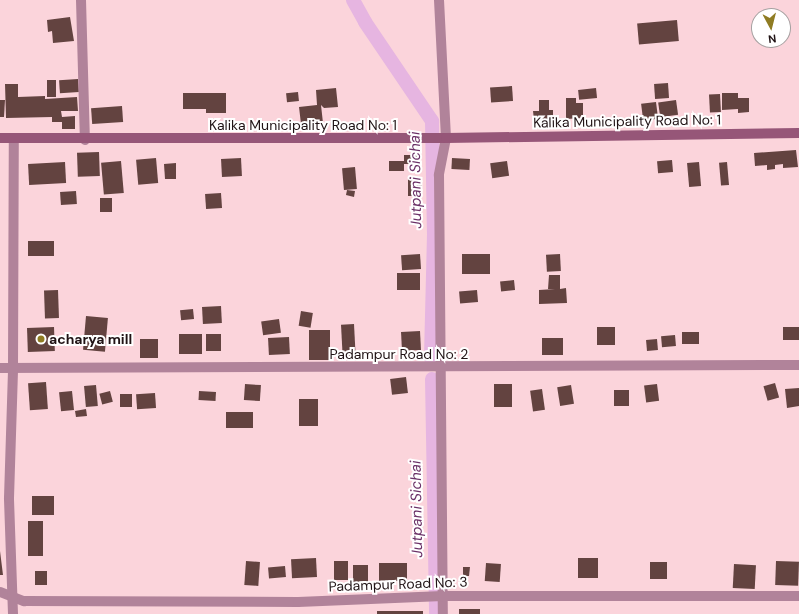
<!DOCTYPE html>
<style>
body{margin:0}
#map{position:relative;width:799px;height:614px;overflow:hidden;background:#fbd4db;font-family:"DM Sans",sans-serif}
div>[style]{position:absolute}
.canal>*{height:14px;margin:-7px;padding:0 7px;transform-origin:7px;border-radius:7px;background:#e6b5e1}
.building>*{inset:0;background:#634340;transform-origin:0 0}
.street>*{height:10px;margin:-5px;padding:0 5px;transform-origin:5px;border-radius:5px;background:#b1839a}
.secondary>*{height:10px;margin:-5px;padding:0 5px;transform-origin:5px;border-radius:5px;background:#965678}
.dots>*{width:11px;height:11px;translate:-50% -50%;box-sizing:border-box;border:2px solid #fff;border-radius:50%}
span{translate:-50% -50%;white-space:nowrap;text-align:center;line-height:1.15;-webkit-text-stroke:4px #fff;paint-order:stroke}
.street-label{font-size:14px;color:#201315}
.poi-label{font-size:14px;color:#201315;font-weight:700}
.left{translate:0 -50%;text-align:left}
.water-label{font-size:15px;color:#6b3167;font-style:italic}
.north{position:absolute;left:751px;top:8px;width:40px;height:40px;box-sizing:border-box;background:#fff;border:1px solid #a6a1a1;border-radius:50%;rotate:173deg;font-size:11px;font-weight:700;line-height:16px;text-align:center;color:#201315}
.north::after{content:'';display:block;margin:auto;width:14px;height:18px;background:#8f7c23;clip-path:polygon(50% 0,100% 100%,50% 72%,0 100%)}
</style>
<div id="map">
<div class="canal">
<div style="left:353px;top:0;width:25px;rotate:61deg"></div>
<div style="left:365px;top:22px;width:120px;rotate:55.9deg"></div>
<div style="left:432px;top:121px;width:113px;rotate:89deg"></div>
<div style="left:434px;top:234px;width:124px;rotate:91.4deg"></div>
<div style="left:432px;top:379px;width:235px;rotate:89deg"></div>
</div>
<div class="building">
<div style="clip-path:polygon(70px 17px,74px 41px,53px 43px,52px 31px,48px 32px,47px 20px)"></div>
<div style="left:677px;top:20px;width:21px;height:40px;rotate:85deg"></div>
<div style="left:78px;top:79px;width:13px;height:19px;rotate:86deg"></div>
<div style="left:47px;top:80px;width:9px;height:17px"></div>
<div style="left:668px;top:83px;width:15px;height:14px;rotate:86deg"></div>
<div style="clip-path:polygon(5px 84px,18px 84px,18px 97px,45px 96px,45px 99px,77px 97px,78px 111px,61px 111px,62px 117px,75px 116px,75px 129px,62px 129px,62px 122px,52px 122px,52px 117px,6px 118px)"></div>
<div style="left:512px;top:86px;width:15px;height:22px;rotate:86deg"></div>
<div style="clip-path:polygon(336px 88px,338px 107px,324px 108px,321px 105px,323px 123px,301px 124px,299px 107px,317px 105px,316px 90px)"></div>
<div style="left:596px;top:88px;width:10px;height:18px;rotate:84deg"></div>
<div style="left:298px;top:92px;width:9px;height:12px;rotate:84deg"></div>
<div style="clip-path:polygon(183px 93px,226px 93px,226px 113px,206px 113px,206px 109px,183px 109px)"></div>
<div style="clip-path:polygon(722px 93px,738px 93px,738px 98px,749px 98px,749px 112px,738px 113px,738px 109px,722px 110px)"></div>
<div style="left:720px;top:94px;width:18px;height:11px;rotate:87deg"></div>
<div style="clip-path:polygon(566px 98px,576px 98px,576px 103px,583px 103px,583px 118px,566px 119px)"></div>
<div style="clip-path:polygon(0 100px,5px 100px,4px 117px,0 117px)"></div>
<div style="clip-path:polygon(539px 100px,549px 100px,549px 110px,553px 110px,553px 120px,534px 120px,533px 111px,539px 111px)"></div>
<div style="left:676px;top:100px;width:15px;height:18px;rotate:82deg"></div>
<div style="left:656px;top:102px;width:17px;height:15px;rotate:83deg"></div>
<div style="left:122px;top:106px;width:16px;height:31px;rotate:86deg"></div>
<div style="clip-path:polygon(796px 150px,798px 167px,783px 168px,783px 164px,775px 165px,775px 169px,767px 170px,767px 165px,755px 166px,754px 153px)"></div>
<div style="left:99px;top:152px;width:24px;height:22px;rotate:88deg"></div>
<div style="clip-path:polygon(404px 155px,419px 155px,419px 164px,404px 164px,404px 171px,389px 171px,389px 161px,404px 161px)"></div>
<div style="left:156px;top:158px;width:25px;height:20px;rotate:85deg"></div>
<div style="left:241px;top:158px;width:18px;height:20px;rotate:87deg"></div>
<div style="left:452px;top:158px;width:18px;height:11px;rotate:3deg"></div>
<div style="left:672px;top:160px;width:12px;height:15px;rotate:85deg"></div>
<div style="left:121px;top:161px;width:32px;height:20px;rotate:85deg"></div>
<div style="left:507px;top:161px;width:15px;height:17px;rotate:82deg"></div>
<div style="left:65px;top:162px;width:21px;height:37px;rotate:87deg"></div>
<div style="left:699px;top:162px;width:24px;height:12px;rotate:85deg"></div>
<div style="left:727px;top:162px;width:23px;height:8px;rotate:85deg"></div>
<div style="clip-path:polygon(176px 163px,176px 179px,165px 179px,164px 164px)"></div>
<div style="left:355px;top:167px;width:22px;height:13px;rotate:85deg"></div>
<div style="left:408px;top:178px;width:14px;height:18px"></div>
<div style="clip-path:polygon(347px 190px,355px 191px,354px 197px,346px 195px)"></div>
<div style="left:76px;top:191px;width:13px;height:16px;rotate:86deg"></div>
<div style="left:221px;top:193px;width:15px;height:16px;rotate:86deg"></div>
<div style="left:100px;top:198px;width:12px;height:14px"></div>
<div style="left:54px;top:241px;width:15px;height:26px;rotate:90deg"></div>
<div style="left:420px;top:254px;width:15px;height:19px;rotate:86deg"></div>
<div style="left:490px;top:254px;width:20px;height:28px;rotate:90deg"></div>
<div style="left:560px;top:254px;width:17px;height:14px;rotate:87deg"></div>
<div style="left:397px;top:273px;width:23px;height:17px"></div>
<div style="clip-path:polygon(549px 275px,560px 275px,560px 289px,566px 288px,567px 303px,539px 304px,539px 290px,555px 289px,548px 289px)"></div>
<div style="left:514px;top:280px;width:10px;height:14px;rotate:84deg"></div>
<div style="left:58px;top:290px;width:28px;height:14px;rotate:88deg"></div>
<div style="left:477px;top:290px;width:12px;height:18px;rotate:85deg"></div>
<div style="left:221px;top:306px;width:17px;height:19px;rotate:87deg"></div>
<div style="left:193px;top:309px;width:10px;height:13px;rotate:84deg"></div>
<div style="left:301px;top:311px;width:12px;height:15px;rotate:9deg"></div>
<div style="left:86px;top:316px;width:22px;height:34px;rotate:5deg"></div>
<div style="left:279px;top:319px;width:14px;height:18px;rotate:82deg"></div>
<div style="left:354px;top:324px;width:33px;height:13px;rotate:87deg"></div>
<div style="left:54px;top:327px;width:24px;height:27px;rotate:88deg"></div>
<div style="left:597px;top:327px;width:18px;height:18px"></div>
<div style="left:799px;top:327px;width:13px;height:16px;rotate:90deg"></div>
<div style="left:309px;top:330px;width:21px;height:30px"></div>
<div style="left:420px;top:331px;width:19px;height:19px;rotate:87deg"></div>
<div style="left:699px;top:332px;width:12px;height:17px;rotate:90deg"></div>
<div style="left:179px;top:334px;width:23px;height:20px"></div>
<div style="left:221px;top:334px;width:17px;height:15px;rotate:90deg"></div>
<div style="left:675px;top:335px;width:11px;height:14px;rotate:85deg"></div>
<div style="left:289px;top:337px;width:17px;height:21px;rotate:87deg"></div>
<div style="left:542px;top:338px;width:21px;height:17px"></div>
<div style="left:140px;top:339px;width:18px;height:19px"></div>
<div style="left:657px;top:339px;width:11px;height:11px;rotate:85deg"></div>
<div style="left:406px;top:377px;width:16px;height:16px;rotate:83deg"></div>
<div style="left:46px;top:382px;width:27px;height:18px;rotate:86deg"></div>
<div style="left:775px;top:383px;width:15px;height:12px;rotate:74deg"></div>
<div style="left:245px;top:384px;width:16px;height:16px;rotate:4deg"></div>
<div style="left:494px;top:384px;width:18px;height:23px"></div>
<div style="left:657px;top:384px;width:17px;height:13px;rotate:83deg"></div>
<div style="left:96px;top:385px;width:21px;height:12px;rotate:85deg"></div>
<div style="left:571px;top:385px;width:19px;height:14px;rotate:81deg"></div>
<div style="clip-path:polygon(799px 388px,799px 406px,787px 408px,785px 389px)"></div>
<div style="left:542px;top:389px;width:21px;height:12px;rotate:82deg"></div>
<div style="left:614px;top:390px;width:15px;height:16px"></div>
<div style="left:72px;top:391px;width:19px;height:13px;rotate:84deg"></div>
<div style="left:110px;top:391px;width:11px;height:11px;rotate:75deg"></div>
<div style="left:199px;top:391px;width:17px;height:9px;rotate:3deg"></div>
<div style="left:155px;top:393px;width:15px;height:19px;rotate:86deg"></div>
<div style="left:120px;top:394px;width:12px;height:13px"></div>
<div style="left:299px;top:399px;width:19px;height:27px"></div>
<div style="clip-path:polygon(86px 409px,87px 416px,76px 417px,75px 411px)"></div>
<div style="left:253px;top:412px;width:16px;height:27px;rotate:90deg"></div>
<div style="left:32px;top:496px;width:22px;height:19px"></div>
<div style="left:28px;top:521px;width:15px;height:35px"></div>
<div style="clip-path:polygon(0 551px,3px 575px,0 575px)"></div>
<div style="left:316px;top:558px;width:19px;height:25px;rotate:87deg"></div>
<div style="left:578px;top:558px;width:20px;height:20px"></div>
<div style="left:246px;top:561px;width:14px;height:24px;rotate:4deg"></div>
<div style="left:334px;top:561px;width:14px;height:19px"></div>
<div style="left:776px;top:561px;width:23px;height:24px;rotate:2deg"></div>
<div style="left:667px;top:562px;width:17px;height:17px;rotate:90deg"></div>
<div style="left:407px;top:563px;width:18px;height:28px;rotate:90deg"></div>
<div style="left:486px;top:563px;width:15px;height:18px;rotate:4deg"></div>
<div style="left:734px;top:564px;width:22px;height:24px;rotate:3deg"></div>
<div style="left:353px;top:565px;width:15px;height:21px"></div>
<div style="left:285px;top:566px;width:11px;height:17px;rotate:85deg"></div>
<div style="clip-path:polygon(463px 567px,470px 567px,469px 576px,463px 576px)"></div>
<div style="left:35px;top:571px;width:12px;height:14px"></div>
<div style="left:459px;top:609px;width:21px;height:5px"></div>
<div style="left:377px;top:611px;width:46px;height:3px"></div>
</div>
<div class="street">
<div style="left:81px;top:0;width:140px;rotate:88.4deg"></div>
<div style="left:439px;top:0;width:138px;rotate:87.1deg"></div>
<div style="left:446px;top:138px;width:38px;rotate:101deg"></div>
<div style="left:439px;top:175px;width:439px;rotate:89.5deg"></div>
<div style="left:0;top:368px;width:799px;rotate:-0.22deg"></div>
<div style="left:0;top:592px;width:26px;rotate:21deg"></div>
<div style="left:24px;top:601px;width:274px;rotate:0.2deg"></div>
<div style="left:298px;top:602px;width:145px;rotate:-2.4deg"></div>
<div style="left:443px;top:596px;width:356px"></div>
<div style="left:13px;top:614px;width:116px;rotate:-92deg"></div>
<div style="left:9px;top:498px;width:129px;rotate:-88.2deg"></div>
<div style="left:13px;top:369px;width:230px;rotate:-89.8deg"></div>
</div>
<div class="secondary">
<div style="left:0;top:138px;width:446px"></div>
<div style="left:446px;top:138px;width:353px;rotate:-0.8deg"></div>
</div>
<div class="dots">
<div style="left:41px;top:339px;background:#8f7c23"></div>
</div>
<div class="street-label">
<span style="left:627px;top:121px;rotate:-1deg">Kalika Municipality Road No: 1</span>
<span style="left:303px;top:125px">Kalika Municipality Road No: 1</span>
<span style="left:399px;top:354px">Padampur Road No: 2</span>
<span style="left:398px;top:584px;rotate:-2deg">Padampur Road No: 3</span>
</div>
<div class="poi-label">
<span class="left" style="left:49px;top:339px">acharya mill</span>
</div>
<div class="water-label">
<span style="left:416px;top:180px;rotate:-91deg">Jutpani Sichai</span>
<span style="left:417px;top:509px;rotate:-91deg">Jutpani Sichai</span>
</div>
<div class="north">N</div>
</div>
